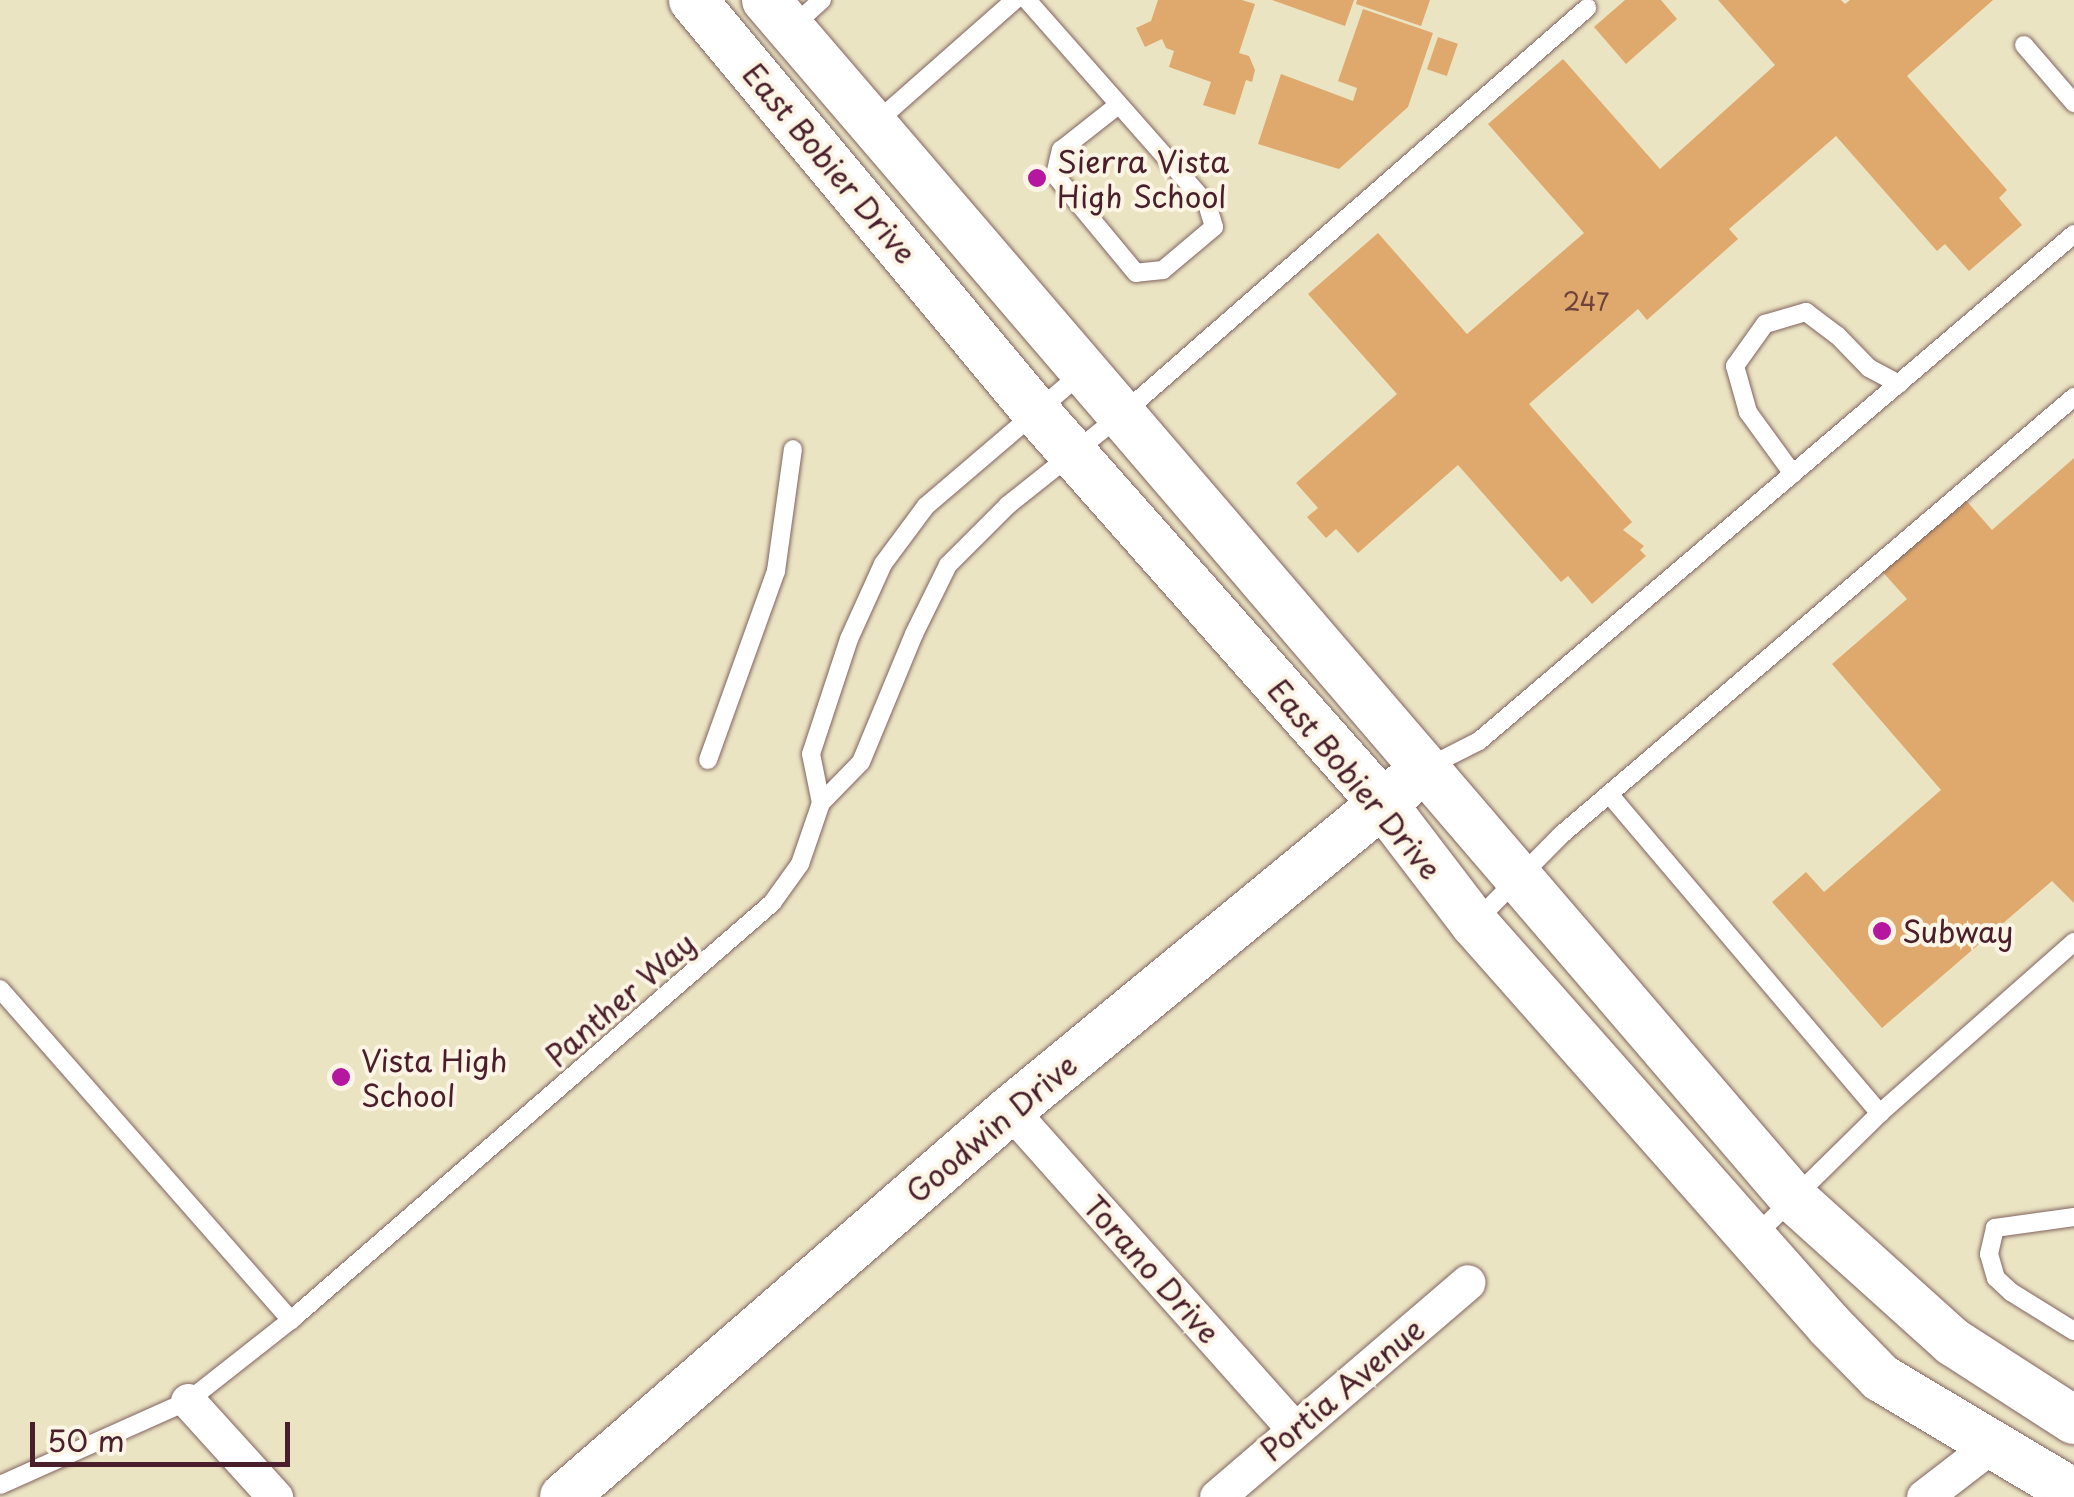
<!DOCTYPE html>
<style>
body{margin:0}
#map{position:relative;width:2074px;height:1497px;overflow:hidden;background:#ebe4c3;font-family:"Playpen Sans",sans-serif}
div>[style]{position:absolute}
.building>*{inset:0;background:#dfa96d;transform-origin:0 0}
.roads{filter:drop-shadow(0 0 2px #826460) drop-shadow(0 0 2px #826460)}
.lane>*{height:18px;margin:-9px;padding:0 9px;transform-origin:9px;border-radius:9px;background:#fff}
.street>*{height:35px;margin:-17.5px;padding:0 17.5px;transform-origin:17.5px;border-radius:17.5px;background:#fff}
.secondary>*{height:48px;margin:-24px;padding:0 24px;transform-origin:24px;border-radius:24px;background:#fff}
.dots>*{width:28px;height:28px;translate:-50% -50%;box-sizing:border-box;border:5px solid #fcf5e5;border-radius:50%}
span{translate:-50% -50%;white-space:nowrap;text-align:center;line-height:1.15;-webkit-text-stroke:8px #fcf5e5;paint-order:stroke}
.number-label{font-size:25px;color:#6f423c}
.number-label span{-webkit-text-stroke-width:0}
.poi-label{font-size:30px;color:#4a1f2b}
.left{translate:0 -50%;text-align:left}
.street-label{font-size:30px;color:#4a1f2b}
.scale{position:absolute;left:30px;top:1422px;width:260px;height:45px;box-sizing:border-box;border:5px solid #4a1f2b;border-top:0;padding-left:12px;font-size:30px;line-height:35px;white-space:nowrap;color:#4a1f2b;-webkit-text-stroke:8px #fcf5e5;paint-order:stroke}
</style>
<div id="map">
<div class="building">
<div style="clip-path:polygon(1158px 0,1242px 0,1255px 4px,1239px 53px,1249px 56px,1255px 70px,1252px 82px,1246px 80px,1235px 115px,1203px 105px,1211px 82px,1169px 67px,1174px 51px,1166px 48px,1162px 39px,1145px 47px,1136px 28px,1151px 21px)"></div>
<div style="clip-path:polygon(1272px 0,1354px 0,1345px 26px)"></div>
<div style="clip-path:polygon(1357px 0,1430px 0,1421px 26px,1356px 4px)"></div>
<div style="clip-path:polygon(1625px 0,1661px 0,1677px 19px,1626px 64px,1594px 27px)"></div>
<div style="clip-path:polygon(1718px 0,1841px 0,1845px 4px,1850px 0,1993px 0,1907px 76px,2007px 190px,1999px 198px,2022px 225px,1969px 271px,1945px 244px,1937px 251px,1836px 136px,1729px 229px,1738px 239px,1647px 320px,1638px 309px,1529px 404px,1632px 522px,1623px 530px,1644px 546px,1640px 550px,1646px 556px,1592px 604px,1568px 576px,1561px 582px,1458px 465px,1358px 553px,1336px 529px,1326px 538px,1307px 517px,1318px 508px,1296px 483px,1397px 394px,1308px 294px,1378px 233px,1467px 334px,1584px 233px,1488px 124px,1563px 59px,1660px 169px,1775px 65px)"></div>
<div style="clip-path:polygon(1363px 9px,1433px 33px,1408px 107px,1339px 169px,1258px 144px,1281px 74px,1353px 101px,1357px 88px,1338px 81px)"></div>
<div style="left:1438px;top:37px;width:21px;height:34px;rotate:19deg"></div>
<div style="clip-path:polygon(2074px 458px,2074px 903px,2052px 881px,1882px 1028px,1772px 902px,1806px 872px,1824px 892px,1941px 790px,1832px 664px,1907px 599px,1880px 569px,1963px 497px,1992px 530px)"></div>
</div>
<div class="roads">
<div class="lane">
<div style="left:1027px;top:0;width:272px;rotate:48.6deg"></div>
<div style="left:1207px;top:204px;width:24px;rotate:73deg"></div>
<div style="left:1214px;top:227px;width:67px;rotate:139.9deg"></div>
<div style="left:1163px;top:270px;width:27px;rotate:174deg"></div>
<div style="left:1136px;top:273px;width:127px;rotate:-129.6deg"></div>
<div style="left:1055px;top:175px;width:26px;rotate:-77deg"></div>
<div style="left:1061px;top:150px;width:71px;rotate:-38.2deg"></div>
<div style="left:793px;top:26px;width:39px;rotate:-42deg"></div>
<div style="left:2024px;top:45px;width:77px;rotate:49.2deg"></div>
<div style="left:873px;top:125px;width:189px;rotate:-41.4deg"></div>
<div style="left:1793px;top:474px;width:77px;rotate:-126deg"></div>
<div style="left:1748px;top:412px;width:48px;rotate:-105.8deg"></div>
<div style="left:1735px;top:366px;width:52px;rotate:-54.5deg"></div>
<div style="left:1765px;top:324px;width:43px;rotate:-16.3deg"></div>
<div style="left:1806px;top:312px;width:39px;rotate:37deg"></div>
<div style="left:1837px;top:335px;width:46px;rotate:45.9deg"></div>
<div style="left:1869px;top:368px;width:34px;rotate:28deg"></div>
<div style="left:708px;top:760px;width:201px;rotate:-70.2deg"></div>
<div style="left:776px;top:571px;width:123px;rotate:-82.1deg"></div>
<div style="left:1426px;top:768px;width:59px;rotate:-27deg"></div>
<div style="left:1479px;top:741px;width:782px;rotate:-40.43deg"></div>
<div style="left:1609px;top:794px;width:419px;rotate:49.7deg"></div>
<div style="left:821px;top:803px;width:50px;rotate:-101.5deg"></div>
<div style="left:811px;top:754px;width:121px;rotate:-71.7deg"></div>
<div style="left:849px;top:639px;width:82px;rotate:-65.6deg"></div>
<div style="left:883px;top:564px;width:72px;rotate:-53.4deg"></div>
<div style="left:926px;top:506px;width:208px;rotate:-40.5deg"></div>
<div style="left:1477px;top:920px;width:120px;rotate:-45.3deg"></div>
<div style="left:1561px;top:835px;width:675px;rotate:-40.49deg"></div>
<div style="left:0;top:989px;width:441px;rotate:48.7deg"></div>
<div style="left:2074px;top:1217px;width:80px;rotate:172.1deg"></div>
<div style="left:1995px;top:1228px;width:27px;rotate:103deg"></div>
<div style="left:1989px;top:1254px;width:25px;rotate:74deg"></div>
<div style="left:1996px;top:1278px;width:21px;rotate:43deg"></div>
<div style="left:2011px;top:1292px;width:74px;rotate:31.8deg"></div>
<div style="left:1755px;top:1236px;width:175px;rotate:-44.5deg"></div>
<div style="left:1880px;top:1113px;width:259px;rotate:-41.4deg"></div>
<div style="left:0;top:1485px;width:206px;rotate:-24.1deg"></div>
<div style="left:188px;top:1401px;width:131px;rotate:-38.2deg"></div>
<div style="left:291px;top:1320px;width:637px;rotate:-40.92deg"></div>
<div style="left:772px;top:903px;width:48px;rotate:-54.3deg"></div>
<div style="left:800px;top:864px;width:65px;rotate:-71deg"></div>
<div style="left:821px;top:803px;width:57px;rotate:-45.7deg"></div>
<div style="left:861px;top:762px;width:139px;rotate:-67.5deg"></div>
<div style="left:914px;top:634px;width:77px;rotate:-63.8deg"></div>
<div style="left:948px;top:565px;width:85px;rotate:-45deg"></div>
<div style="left:1008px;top:505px;width:144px;rotate:-38.5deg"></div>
<div style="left:1121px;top:415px;width:619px;rotate:-41.13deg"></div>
</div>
<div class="street">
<div style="left:1010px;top:1110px;width:427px;rotate:48.3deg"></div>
<div style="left:188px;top:1401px;width:130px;rotate:47.8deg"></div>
<div style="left:1217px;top:1497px;width:330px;rotate:-40.6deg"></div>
<div style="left:1924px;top:1497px;width:88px;rotate:-37.6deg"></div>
</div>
<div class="secondary">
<div style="left:693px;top:0;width:537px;rotate:50.21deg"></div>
<div style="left:1037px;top:413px;width:522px;rotate:48.49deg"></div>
<div style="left:1383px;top:804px;width:150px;rotate:52.6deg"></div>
<div style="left:1474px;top:923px;width:538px;rotate:48.54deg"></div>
<div style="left:1830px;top:1326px;width:73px;rotate:45.6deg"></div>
<div style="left:1881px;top:1378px;width:225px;rotate:30.8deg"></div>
<div style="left:766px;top:0;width:1579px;rotate:49.39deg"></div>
<div style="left:1794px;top:1199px;width:214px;rotate:42deg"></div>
<div style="left:1953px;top:1342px;width:144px;rotate:32.8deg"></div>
<div style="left:564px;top:1497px;width:590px;rotate:-40.95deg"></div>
<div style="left:1010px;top:1110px;width:512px;rotate:-39.45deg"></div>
</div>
</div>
<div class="dots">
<div style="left:1037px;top:178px;background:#b5179e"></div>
<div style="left:1882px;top:931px;background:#b5179e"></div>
<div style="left:341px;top:1077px;background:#b5179e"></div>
</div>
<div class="number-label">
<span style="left:1586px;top:301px">247</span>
</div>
<div class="poi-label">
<span class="left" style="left:1057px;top:178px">Sierra Vista<br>High School</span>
<span class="left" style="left:1902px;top:931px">Subway</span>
<span class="left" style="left:361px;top:1077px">Vista High<br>School</span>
</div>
<div class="street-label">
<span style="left:830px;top:163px;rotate:50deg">East Bobier Drive</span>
<span style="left:1355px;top:779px;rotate:50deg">East Bobier Drive</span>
<span style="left:620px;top:999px;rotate:-41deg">Panther Way</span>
<span style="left:991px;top:1128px;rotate:-40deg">Goodwin Drive</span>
<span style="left:1152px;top:1269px;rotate:48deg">Torano Drive</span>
<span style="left:1342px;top:1389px;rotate:-40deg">Portia Avenue</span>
</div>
<div class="scale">50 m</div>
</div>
